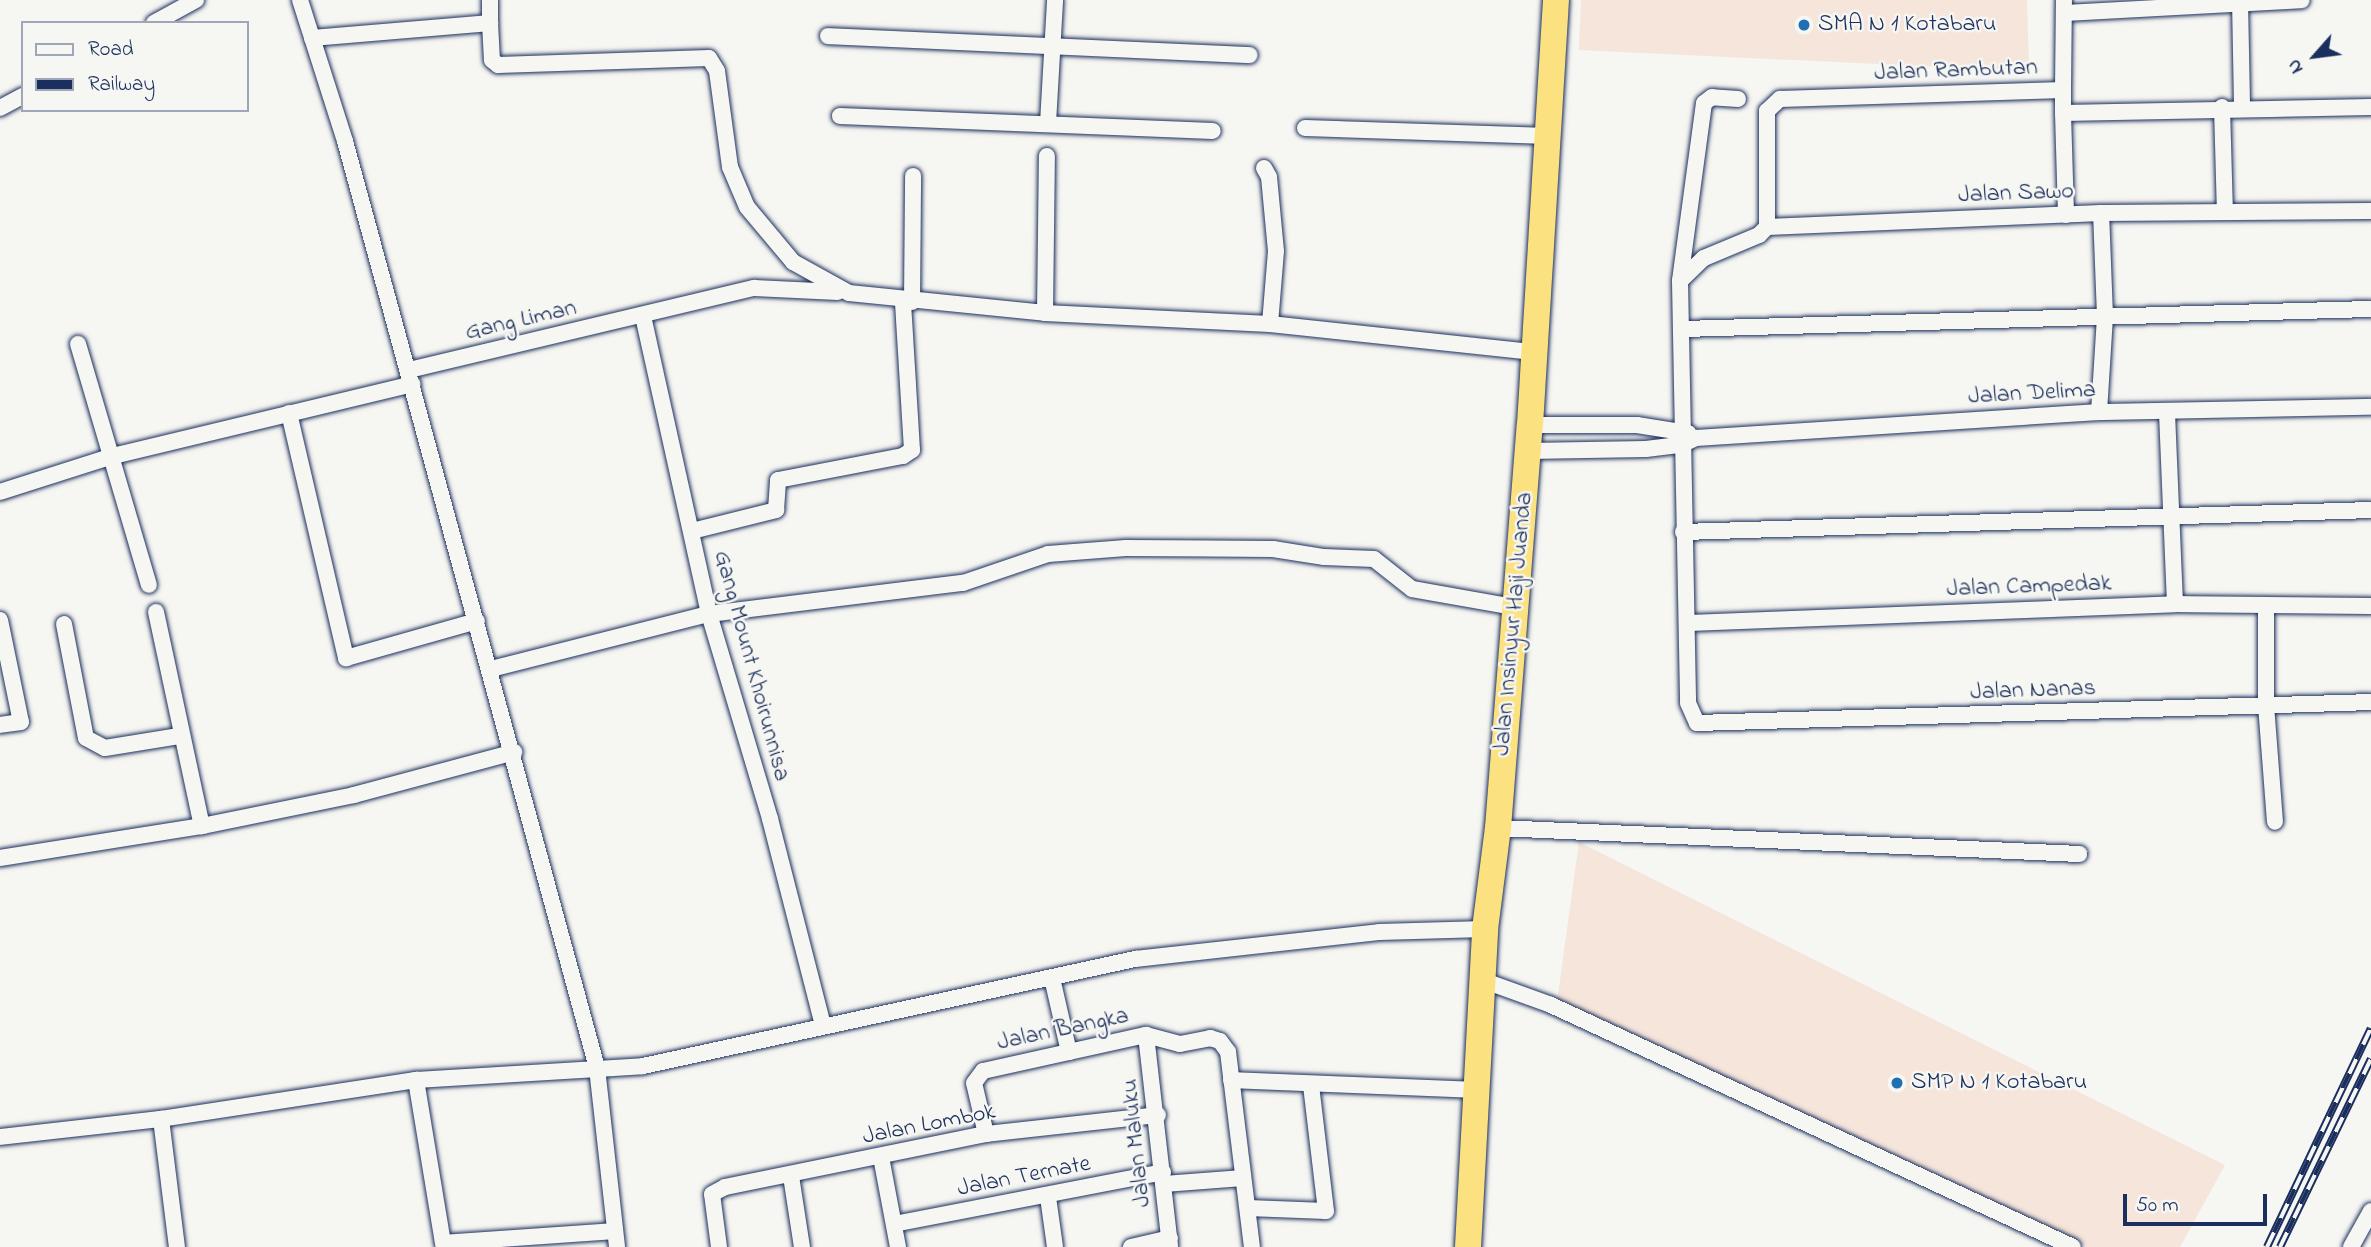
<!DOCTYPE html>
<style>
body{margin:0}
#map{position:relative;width:2371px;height:1247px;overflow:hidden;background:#f6f6f2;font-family:"Indie Flower",sans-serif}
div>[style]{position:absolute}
.built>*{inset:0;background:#f5e5db}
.roads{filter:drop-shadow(0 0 2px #1b2f5e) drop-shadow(0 0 2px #1b2f5e)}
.minor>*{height:16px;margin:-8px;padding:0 8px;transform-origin:8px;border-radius:8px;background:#f6f6f2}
.trunk>*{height:26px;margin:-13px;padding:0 13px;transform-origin:13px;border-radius:13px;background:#fbe180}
.rail>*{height:8px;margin-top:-4px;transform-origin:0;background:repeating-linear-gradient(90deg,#f6f6f2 0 16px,#1b2f5e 0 32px);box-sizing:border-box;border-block:2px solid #1b2f5e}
.dots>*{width:19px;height:19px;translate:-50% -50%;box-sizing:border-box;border:4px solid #f6f6f2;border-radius:50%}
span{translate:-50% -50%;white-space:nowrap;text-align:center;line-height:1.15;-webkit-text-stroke:5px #f6f6f2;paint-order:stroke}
.poi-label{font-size:24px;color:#1b2f5e}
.left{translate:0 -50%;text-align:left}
.street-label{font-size:24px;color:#1b2f5e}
.legend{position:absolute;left:21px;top:21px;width:228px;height:91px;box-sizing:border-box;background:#f6f6f2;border:2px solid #9ea6b7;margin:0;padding:9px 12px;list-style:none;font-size:21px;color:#1b2f5e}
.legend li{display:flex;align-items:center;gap:14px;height:35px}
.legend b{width:35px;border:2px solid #9ea6b7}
.north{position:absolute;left:2280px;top:21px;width:70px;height:70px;-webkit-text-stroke:5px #f6f6f2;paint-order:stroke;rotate:242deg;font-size:19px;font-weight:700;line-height:28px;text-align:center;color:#1b2f5e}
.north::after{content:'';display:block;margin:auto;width:24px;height:32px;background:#1b2f5e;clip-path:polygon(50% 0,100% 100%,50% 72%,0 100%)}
.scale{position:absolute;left:2123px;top:1194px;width:144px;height:32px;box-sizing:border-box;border:4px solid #1b2f5e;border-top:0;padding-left:9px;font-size:21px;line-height:24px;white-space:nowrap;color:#1b2f5e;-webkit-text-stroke:5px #f6f6f2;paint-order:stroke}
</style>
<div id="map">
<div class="built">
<div style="clip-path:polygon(1581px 0,2027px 0,2029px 71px,1579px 50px)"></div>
<div style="clip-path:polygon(1579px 842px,2225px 1165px,2180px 1247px,2087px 1247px,1557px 1002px)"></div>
</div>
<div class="roads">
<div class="minor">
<div style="left:300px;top:0;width:148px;rotate:72.3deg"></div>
<div style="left:345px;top:141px;width:961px;rotate:74.79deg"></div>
<div style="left:597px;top:1068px;width:180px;rotate:83.6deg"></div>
<div style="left:2240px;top:0;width:107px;rotate:88.9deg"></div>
<div style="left:2064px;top:13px;width:238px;rotate:-3.1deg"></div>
<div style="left:154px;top:23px;width:48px;rotate:-28.7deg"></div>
<div style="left:490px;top:23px;width:37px;rotate:87deg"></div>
<div style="left:492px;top:60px;width:8px;rotate:40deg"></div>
<div style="left:498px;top:65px;width:211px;rotate:-1.9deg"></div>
<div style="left:709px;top:58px;width:15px;rotate:58deg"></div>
<div style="left:717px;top:71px;width:97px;rotate:82.3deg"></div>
<div style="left:730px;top:167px;width:43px;rotate:67deg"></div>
<div style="left:747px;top:207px;width:72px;rotate:50.1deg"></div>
<div style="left:793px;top:262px;width:64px;rotate:29deg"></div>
<div style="left:849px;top:293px;width:197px;rotate:5.8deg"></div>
<div style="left:1045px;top:313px;width:225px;rotate:2.8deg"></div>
<div style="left:1270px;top:324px;width:265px;rotate:6.1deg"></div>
<div style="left:828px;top:36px;width:422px;rotate:2.6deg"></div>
<div style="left:312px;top:38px;width:179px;rotate:-4.8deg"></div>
<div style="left:490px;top:23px;width:23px;rotate:-90deg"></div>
<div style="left:2063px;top:90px;width:90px;rotate:-89.4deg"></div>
<div style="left:1738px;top:99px;width:26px;rotate:-176deg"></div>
<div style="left:1712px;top:97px;width:10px;rotate:143deg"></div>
<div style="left:1704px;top:103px;width:180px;rotate:97.7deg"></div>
<div style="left:1680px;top:281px;width:422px;rotate:88.9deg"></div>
<div style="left:1688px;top:703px;width:22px;rotate:66deg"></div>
<div style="left:1697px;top:723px;width:674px;rotate:-1.78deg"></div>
<div style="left:2222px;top:107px;width:105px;rotate:88.4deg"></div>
<div style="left:0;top:108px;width:26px;rotate:-28deg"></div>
<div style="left:2063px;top:113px;width:102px;rotate:88.3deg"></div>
<div style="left:840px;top:116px;width:373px;rotate:2.3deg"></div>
<div style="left:1048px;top:123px;width:123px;rotate:-86.7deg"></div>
<div style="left:1305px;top:128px;width:244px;rotate:1.9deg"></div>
<div style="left:1264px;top:168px;width:10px;rotate:61deg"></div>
<div style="left:1269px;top:177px;width:74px;rotate:84.6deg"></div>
<div style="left:1276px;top:251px;width:73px;rotate:94.7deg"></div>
<div style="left:1767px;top:227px;width:116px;rotate:-90deg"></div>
<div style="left:1767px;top:111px;width:18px;rotate:-43deg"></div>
<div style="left:1780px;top:99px;width:283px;rotate:-1.8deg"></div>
<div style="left:2063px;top:90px;width:23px;rotate:90deg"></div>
<div style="left:2063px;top:113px;width:308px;rotate:-1.1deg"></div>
<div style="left:1680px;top:281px;width:33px;rotate:-44deg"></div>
<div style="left:1704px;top:258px;width:60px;rotate:-22.7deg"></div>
<div style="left:1759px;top:235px;width:11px;rotate:-45deg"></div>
<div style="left:1767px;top:227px;width:334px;rotate:-2.4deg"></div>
<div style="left:2101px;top:213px;width:270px;rotate:-0.4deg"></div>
<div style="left:912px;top:302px;width:126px;rotate:-89.5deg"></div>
<div style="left:1045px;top:313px;width:157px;rotate:-89.3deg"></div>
<div style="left:643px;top:316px;width:305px;rotate:77.5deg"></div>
<div style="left:709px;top:614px;width:214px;rotate:73.4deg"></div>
<div style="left:770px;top:819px;width:214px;rotate:75.6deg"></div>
<div style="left:1683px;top:329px;width:688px;rotate:-1.67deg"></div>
<div style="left:78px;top:344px;width:251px;rotate:73.6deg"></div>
<div style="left:409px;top:370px;width:355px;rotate:-13.4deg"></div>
<div style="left:754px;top:288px;width:84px;rotate:2.7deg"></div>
<div style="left:2099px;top:412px;width:96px;rotate:-86.4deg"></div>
<div style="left:2105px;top:316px;width:103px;rotate:-92.2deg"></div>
<div style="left:289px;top:413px;width:252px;rotate:76.9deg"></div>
<div style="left:346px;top:658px;width:136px;rotate:-15.8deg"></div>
<div style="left:2167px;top:413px;width:191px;rotate:87.6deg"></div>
<div style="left:1530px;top:425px;width:107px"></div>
<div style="left:1637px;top:425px;width:52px;rotate:8.9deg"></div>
<div style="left:1527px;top:451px;width:119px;rotate:-1deg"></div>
<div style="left:1646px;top:449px;width:35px;rotate:-7deg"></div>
<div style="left:1681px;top:445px;width:17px;rotate:-25deg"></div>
<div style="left:1696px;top:438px;width:404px;rotate:-3.7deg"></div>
<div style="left:2099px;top:412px;width:272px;rotate:-1.1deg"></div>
<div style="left:0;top:492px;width:119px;rotate:-17.7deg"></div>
<div style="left:113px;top:456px;width:308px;rotate:-13.5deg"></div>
<div style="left:692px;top:531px;width:87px;rotate:-14deg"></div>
<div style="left:776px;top:510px;width:30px;rotate:-86deg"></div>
<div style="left:778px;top:480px;width:127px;rotate:-10.9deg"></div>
<div style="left:903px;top:456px;width:11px;rotate:-34deg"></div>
<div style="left:912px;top:450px;width:149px;rotate:-93.5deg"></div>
<div style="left:1683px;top:532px;width:688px;rotate:-1.83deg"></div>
<div style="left:2266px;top:608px;width:97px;rotate:90deg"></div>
<div style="left:2266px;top:705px;width:117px;rotate:85.6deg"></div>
<div style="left:156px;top:612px;width:219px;rotate:77.9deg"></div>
<div style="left:0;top:620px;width:104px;rotate:78.4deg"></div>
<div style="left:21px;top:722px;width:21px;rotate:172deg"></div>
<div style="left:1689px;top:623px;width:486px;rotate:-2.2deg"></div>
<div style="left:2175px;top:604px;width:196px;rotate:0.6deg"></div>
<div style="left:64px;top:624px;width:116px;rotate:79.1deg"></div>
<div style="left:86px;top:738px;width:21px;rotate:28deg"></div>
<div style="left:105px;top:748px;width:75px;rotate:-9.2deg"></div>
<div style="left:491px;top:669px;width:225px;rotate:-14.2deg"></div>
<div style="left:709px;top:614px;width:256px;rotate:-7deg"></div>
<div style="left:963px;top:583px;width:90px;rotate:-18.8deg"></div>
<div style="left:1048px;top:554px;width:78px;rotate:-4.4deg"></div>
<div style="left:1126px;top:548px;width:147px;rotate:0.4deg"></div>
<div style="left:1273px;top:549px;width:52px;rotate:8.9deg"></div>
<div style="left:1324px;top:557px;width:50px;rotate:2.3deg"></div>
<div style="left:1374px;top:559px;width:48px;rotate:38.3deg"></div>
<div style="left:1412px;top:589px;width:104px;rotate:10deg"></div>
<div style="left:1498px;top:828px;width:582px;rotate:2.56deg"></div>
<div style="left:0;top:858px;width:205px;rotate:-9deg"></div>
<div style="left:202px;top:826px;width:155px;rotate:-11.5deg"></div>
<div style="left:354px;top:795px;width:166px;rotate:-15deg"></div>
<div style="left:1052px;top:978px;width:76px;rotate:77.1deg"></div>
<div style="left:1482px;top:980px;width:73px;rotate:19.9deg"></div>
<div style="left:1551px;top:1005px;width:575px;rotate:24.87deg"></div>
<div style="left:1146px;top:1035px;width:213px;rotate:83.5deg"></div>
<div style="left:416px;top:1080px;width:165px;rotate:80.6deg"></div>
<div style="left:443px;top:1243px;width:172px;rotate:-4deg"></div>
<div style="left:1231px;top:1080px;width:245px;rotate:2.3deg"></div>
<div style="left:161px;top:1119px;width:129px;rotate:82.9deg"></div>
<div style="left:986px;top:1134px;width:52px;rotate:-103.2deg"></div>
<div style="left:974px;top:1083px;width:15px;rotate:-53deg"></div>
<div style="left:983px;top:1071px;width:167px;rotate:-12.5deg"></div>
<div style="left:1146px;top:1035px;width:35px;rotate:15deg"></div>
<div style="left:1180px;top:1044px;width:31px;rotate:-11deg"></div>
<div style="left:1210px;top:1038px;width:10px;rotate:17deg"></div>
<div style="left:1220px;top:1041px;width:14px;rotate:54deg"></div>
<div style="left:1228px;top:1052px;width:196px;rotate:83deg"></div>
<div style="left:0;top:1137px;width:162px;rotate:-6.4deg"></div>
<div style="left:161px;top:1119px;width:258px;rotate:-8.7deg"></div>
<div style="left:416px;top:1080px;width:227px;rotate:-3.5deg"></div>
<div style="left:643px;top:1066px;width:504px;rotate:-12.27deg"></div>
<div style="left:1135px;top:959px;width:245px;rotate:-6.3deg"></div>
<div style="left:1379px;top:932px;width:106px;rotate:-1.6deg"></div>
<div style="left:881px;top:1157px;width:92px;rotate:79.3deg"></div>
<div style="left:791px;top:1176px;width:72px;rotate:81.2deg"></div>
<div style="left:1164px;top:1184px;width:79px;rotate:-4.3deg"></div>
<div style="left:1048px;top:1197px;width:50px;rotate:82deg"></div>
<div style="left:1248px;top:1208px;width:78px;rotate:2.2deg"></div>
<div style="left:1326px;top:1211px;width:127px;rotate:-96.8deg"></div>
<div style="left:894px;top:1224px;width:274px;rotate:-10.9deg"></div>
<div style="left:719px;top:1247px;width:53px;rotate:-97.5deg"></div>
<div style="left:712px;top:1194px;width:15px;rotate:-28deg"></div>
<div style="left:725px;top:1187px;width:266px;rotate:-11.5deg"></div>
<div style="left:986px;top:1134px;width:173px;rotate:-6.3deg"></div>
<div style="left:1131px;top:1247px;width:40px;rotate:-13deg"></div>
<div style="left:2351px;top:1247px;width:41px;rotate:-60.9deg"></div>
</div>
<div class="trunk">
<div style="left:1468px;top:1247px;width:318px;rotate:-86.9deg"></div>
<div style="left:1485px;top:929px;width:102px;rotate:-82.7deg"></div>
<div style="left:1498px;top:828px;width:404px;rotate:-85.5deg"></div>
<div style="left:1530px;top:425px;width:426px;rotate:-86.5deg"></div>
</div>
</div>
<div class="rail">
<div style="left:2267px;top:1247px;width:242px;rotate:-64.6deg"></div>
<div style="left:2280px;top:1247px;width:209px;rotate:-64.2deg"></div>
</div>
<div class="dots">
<div style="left:1804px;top:25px;background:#1f6fb2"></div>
<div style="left:1897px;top:1083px;background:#1f6fb2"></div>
</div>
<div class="poi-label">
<span class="left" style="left:1818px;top:25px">SMA N 1 Kotabaru</span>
<span class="left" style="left:1911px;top:1083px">SMP N 1 Kotabaru</span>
</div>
<div class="street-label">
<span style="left:1956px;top:71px;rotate:-2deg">Jalan Rambutan</span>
<span style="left:2016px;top:194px;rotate:-2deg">Jalan Sawo</span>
<span style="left:521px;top:321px;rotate:-13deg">Gang Liman</span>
<span style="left:2032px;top:394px;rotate:-3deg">Jalan Delima</span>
<span style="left:2029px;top:587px;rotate:-2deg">Jalan Campedak</span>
<span style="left:1514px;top:624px;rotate:-85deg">Jalan Insinyur Haji Juanda</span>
<span style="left:751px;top:666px;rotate:75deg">Gang Mount Khoirunnisa</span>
<span style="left:2033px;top:691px;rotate:-2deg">Jalan Nanas</span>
<span style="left:1063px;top:1030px;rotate:-12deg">Jalan Bangka</span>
<span style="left:929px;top:1125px;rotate:-11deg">Jalan Lombok</span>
<span style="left:1137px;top:1143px;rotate:-96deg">Jalan Maluku</span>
<span style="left:1024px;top:1177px;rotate:-11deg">Jalan Ternate</span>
</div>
<ul class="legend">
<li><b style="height:9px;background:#f6f6f2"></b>Road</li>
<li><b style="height:9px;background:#1b2f5e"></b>Railway</li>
</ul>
<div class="north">N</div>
<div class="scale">50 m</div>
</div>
